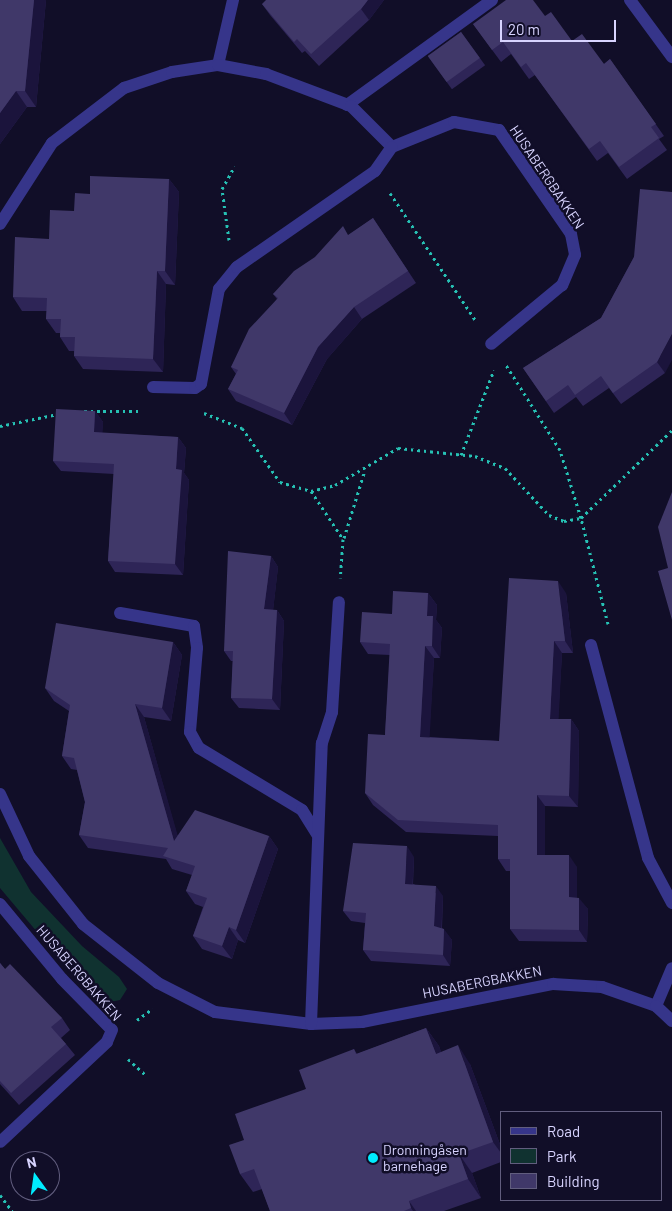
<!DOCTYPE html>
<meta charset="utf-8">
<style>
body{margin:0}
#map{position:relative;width:672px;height:1211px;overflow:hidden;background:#110e28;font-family:Barlow,sans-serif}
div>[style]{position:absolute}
.green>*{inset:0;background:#103230}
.path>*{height:3px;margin-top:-1.5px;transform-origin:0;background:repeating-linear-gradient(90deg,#26c1b4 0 2.5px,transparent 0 6.5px)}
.minor>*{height:12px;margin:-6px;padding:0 6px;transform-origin:6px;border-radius:6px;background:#36358a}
.wall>*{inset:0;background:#2e2557;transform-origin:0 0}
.shaded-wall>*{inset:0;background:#1b143c}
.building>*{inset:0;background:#403869;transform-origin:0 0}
.dots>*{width:14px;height:14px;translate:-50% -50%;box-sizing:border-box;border:2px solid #110e28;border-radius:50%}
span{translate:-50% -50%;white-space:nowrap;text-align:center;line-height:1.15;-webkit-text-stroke:5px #110e28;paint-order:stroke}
.street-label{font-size:14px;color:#d8d4ff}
.poi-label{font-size:14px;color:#d8d4ff}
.left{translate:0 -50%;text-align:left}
.legend{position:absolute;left:500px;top:1111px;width:162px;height:90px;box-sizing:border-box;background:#110e28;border:1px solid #615d7e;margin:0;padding:6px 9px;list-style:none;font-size:15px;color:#d8d4ff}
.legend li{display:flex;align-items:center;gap:10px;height:25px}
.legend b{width:25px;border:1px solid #615d7e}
.north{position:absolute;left:10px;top:1151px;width:50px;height:50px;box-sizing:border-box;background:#110e28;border:1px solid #615d7e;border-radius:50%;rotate:346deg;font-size:14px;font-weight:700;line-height:20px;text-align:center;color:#d8d4ff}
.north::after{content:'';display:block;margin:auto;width:18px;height:22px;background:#00ecff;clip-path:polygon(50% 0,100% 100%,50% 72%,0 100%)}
.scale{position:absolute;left:500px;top:20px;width:116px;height:22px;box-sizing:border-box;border:2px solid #d8d4ff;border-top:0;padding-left:6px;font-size:15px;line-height:18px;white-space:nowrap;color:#d8d4ff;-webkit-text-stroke:4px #110e28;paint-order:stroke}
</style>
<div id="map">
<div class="green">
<div style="clip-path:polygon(0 838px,31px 892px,82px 946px,119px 977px,127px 989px,120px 1000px,105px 1003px,86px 990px,0 888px)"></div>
</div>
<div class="path">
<div style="left:390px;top:193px;width:154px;rotate:56.1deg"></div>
<div style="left:229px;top:240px;width:51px;rotate:-97.8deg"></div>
<div style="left:222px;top:189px;width:26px;rotate:-61deg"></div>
<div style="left:84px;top:411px;width:56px"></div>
<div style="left:204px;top:413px;width:41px;rotate:21.5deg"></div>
<div style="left:242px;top:428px;width:66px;rotate:54.9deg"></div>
<div style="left:280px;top:482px;width:32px;rotate:16deg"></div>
<div style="left:311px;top:491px;width:25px;rotate:-14deg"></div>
<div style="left:335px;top:485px;width:73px;rotate:-30.4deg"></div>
<div style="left:398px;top:448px;width:77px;rotate:5.9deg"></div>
<div style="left:475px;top:456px;width:32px;rotate:22deg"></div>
<div style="left:505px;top:468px;width:64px;rotate:46.9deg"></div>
<div style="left:549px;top:515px;width:16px;rotate:22deg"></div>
<div style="left:564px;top:521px;width:17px;rotate:-10deg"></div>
<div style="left:581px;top:518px;width:71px;rotate:-107.2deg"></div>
<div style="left:560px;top:450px;width:101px;rotate:-122.4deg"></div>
<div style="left:0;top:426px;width:59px;rotate:-11.7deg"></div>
<div style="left:461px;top:455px;width:91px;rotate:-68.8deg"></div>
<div style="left:311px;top:491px;width:58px;rotate:56.3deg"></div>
<div style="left:343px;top:539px;width:39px;rotate:94deg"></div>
<div style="left:344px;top:538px;width:68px;rotate:-72.9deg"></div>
<div style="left:608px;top:624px;width:109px;rotate:-104.3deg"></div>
<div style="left:581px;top:518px;width:127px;rotate:-44deg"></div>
<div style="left:137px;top:1020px;width:19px;rotate:-36deg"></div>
<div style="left:128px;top:1059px;width:24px;rotate:42deg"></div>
<div style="left:0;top:1195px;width:20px;rotate:53deg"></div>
</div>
<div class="minor">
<div style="left:630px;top:0;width:71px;rotate:53.6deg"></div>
<div style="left:218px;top:65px;width:67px;rotate:-77deg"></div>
<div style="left:347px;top:105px;width:179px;rotate:-35.9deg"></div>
<div style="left:0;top:224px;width:96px;rotate:-57.3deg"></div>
<div style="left:52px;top:143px;width:91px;rotate:-37.4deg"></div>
<div style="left:124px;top:88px;width:51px;rotate:-18.4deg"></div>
<div style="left:172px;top:72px;width:47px;rotate:-8.7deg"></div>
<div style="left:218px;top:65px;width:49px;rotate:10.6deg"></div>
<div style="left:266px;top:74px;width:91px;rotate:20.6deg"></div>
<div style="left:351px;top:106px;width:58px;rotate:45deg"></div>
<div style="left:392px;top:147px;width:67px;rotate:-22deg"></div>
<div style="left:454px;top:122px;width:46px;rotate:10.1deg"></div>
<div style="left:499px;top:130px;width:126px;rotate:55.3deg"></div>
<div style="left:571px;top:234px;width:21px;rotate:79deg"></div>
<div style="left:575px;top:255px;width:33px;rotate:113deg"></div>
<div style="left:562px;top:285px;width:92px;rotate:140.3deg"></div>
<div style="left:153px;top:387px;width:42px;rotate:1.4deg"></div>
<div style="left:195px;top:388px;width:7px;rotate:-34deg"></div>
<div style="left:201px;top:384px;width:97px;rotate:-79.3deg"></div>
<div style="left:219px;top:289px;width:28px;rotate:-51deg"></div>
<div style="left:237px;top:267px;width:168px;rotate:-34.8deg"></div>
<div style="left:375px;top:171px;width:29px;rotate:-55deg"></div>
<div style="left:120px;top:613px;width:75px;rotate:10deg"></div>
<div style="left:194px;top:626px;width:22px;rotate:82deg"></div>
<div style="left:197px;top:648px;width:84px;rotate:94.8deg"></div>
<div style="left:190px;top:732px;width:18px;rotate:61deg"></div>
<div style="left:199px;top:748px;width:120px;rotate:31deg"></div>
<div style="left:302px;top:810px;width:28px;rotate:58deg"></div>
<div style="left:591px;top:645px;width:220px;rotate:75deg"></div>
<div style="left:648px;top:858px;width:51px;rotate:61.9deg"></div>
<div style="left:0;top:794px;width:68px;rotate:64.9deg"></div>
<div style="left:29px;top:856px;width:87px;rotate:51.5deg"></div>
<div style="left:83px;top:924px;width:95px;rotate:38.2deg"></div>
<div style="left:158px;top:983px;width:64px;rotate:27deg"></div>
<div style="left:215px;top:1012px;width:97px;rotate:7.1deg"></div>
<div style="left:311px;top:1024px;width:51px;rotate:-2.2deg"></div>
<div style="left:362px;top:1022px;width:195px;rotate:-11.3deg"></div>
<div style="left:553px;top:984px;width:49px;rotate:3.5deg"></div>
<div style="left:602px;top:987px;width:57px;rotate:19.4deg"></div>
<div style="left:656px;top:1006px;width:41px;rotate:-67.2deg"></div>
<div style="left:0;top:904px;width:97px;rotate:50.4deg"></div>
<div style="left:62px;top:979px;width:71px;rotate:45.6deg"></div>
<div style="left:112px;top:1030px;width:13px;rotate:113deg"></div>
<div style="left:107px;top:1042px;width:146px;rotate:136.9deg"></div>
<div style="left:656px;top:1006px;width:22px;rotate:43deg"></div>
<div style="left:311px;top:1024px;width:281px;rotate:-87.8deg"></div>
<div style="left:322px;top:743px;width:33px;rotate:-72deg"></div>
<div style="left:332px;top:712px;width:110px;rotate:-86.4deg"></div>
</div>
<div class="wall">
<div style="clip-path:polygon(0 0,46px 0,36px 107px,27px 107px,0 144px)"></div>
<div style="clip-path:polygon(384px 0,369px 20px,319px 66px,305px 51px,302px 53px,270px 15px,262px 4px)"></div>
<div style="clip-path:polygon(545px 16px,572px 41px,604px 64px,610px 59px,664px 136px,659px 139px,667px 150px,627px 179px,608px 153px,597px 161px,535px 75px,529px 79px,511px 54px,501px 62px,473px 24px)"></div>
<div style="left:461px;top:32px;width:41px;height:41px;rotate:54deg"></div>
<div style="clip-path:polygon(169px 179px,179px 192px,175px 285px,166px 284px,163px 372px,83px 369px,74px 356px,74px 351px,69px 351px,60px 337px,60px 333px,56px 333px,46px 319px,47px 311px,22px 311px,13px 297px,49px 239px,90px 194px)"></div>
<div style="clip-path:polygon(373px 218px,416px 283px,362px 319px,327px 359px,292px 425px,236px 401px,228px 389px,236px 374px,231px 367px,277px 299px,273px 294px,349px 235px)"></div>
<div style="clip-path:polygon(634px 257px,665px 373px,621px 404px,609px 388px,583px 406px,576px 397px,554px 413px,523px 368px,601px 318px)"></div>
<div style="clip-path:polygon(95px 411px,103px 422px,102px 433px,178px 437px,186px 448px,184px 473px,189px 480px,183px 575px,115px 572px,108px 561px,114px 474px,61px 471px,53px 461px)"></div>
<div style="clip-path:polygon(271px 556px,278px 567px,273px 610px,277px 610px,284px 621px,280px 710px,239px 708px,231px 698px,233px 661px,231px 661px,224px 651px)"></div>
<div style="clip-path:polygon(428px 593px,437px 605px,436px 620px,442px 628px,440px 658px,434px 658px,429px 737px,499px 741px,566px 593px,573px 653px,562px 653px,558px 719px,571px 719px,579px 731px,578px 807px,545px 806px,545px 855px,577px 867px,577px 898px,588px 909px,587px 942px,519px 941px,510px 929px,510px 871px,506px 871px,498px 859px,498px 836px,406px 832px,373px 805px,365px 793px,385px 735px,390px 655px,368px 654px,360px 642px,392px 614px)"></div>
<div style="clip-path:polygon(173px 642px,182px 655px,171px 721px,144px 717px,177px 835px,269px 836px,278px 849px,245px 943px,238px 940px,232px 959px,202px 949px,193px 936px,203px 907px,195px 904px,186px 891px,192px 875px,172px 869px,166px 859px,88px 848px,79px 835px,85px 802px,77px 770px,71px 769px,62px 756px,69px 711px,54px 701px,45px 688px)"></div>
<div style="clip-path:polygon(414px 857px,413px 884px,443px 896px,442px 928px,452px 940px,450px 966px,371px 961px,363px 950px,365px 923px,351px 921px,343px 911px)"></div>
<div style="clip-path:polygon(0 963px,5px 969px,62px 1018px,70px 1030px,61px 1038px,66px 1044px,75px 1055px,19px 1105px,0 1084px)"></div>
<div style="clip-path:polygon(426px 1028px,439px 1046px,441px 1052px,470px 1064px,501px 1147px,501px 1162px,472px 1173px,481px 1198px,444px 1211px,270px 1211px,262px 1189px,253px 1192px,240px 1174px,244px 1140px,354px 1049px,357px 1054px)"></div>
</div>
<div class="shaded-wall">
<div style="clip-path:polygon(34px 0,46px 0,36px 107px,25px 91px)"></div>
<div style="clip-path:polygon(368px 0,384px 0,369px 20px,361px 9px)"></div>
<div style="clip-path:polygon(16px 91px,27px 107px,0 144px,0 113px)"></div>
<div style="clip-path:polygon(169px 179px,179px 192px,175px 285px,165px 271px)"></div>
<div style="clip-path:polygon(157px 271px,166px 284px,163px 372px,153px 359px)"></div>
<div style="clip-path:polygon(354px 307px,362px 319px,327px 359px,292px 425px,284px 413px,318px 347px)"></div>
<div style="clip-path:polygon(672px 334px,672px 360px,665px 373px,657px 362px)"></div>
<div style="clip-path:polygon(95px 411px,103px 422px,102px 443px,94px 432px)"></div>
<div style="clip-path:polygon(178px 437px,186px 448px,184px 473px,189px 480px,183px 575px,175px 564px,176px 469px)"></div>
<div style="clip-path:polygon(271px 556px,278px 567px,272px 620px,264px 609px)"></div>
<div style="clip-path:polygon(558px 581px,566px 593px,573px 653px,565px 641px)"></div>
<div style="clip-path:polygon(428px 593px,437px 605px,436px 620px,442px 628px,440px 658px,432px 646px,427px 616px)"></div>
<div style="clip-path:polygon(277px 610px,284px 621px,280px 710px,272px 699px)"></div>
<div style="clip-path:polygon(554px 641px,562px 653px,558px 731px,550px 719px)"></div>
<div style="clip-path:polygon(173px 642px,182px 655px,171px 721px,162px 708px)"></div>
<div style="clip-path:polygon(425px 646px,434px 658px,429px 749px,420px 737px)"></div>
<div style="clip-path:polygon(135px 704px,144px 717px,183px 854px,174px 841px)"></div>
<div style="clip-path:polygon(571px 719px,579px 731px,578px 807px,569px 796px)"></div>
<div style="clip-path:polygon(537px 795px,545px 806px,545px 867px,537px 855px)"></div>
<div style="clip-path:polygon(269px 836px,278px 849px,245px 943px,236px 930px)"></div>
<div style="clip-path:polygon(407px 846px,414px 857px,412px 894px,405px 884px)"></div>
<div style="clip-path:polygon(569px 855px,577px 867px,577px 909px,569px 897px)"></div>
<div style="clip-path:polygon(436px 886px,443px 896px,441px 936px,434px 926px)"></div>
<div style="clip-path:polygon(579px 898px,588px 909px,587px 942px,579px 930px)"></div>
<div style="clip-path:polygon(229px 927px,238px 940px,232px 959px,222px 946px)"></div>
<div style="clip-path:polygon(444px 929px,452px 940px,450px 966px,443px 955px)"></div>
<div style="clip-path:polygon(426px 1028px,439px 1046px,448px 1072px,436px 1054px)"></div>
<div style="clip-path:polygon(458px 1045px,470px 1064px,501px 1147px,501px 1153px,493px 1142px)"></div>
<div style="clip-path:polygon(459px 1154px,472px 1173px,481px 1198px,468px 1179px)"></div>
<div style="clip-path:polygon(409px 1201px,416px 1211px,413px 1211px,411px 1208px)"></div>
</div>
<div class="building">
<div style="clip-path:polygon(0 0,34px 0,25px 91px,16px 91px,0 113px)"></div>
<div style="clip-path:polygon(266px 0,368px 0,361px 9px,311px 54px,297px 39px,294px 42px,262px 4px)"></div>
<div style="clip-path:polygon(506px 0,533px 0,545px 16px,551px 12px,572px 41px,582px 34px,604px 64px,610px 59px,656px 124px,651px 127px,659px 138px,619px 167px,600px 141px,589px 149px,526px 63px,521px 67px,503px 42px,492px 50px,473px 24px)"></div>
<div style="left:461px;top:32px;width:32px;height:41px;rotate:54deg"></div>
<div style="clip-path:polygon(90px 176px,169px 179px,165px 271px,157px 271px,153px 359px,74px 356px,75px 337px,60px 337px,61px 319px,46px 319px,47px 298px,13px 297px,15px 237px,49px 239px,50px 210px,74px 211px,75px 193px,90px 194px)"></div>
<div style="clip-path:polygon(640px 189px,672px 192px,672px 334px,657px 362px,613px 393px,601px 376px,575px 395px,568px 385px,546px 401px,523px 368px,601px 318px,634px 257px)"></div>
<div style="clip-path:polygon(373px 218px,408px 271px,354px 307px,318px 347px,284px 413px,228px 389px,238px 370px,231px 367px,249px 329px,278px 298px,273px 294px,294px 271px,315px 257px,343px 226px,348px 235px)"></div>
<div style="clip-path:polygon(56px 409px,95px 411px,94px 432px,178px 437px,176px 469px,182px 470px,175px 564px,108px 561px,114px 464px,53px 461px)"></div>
<div style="clip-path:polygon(672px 492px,672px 620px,658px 571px,668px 568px,658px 527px)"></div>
<div style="clip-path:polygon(228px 551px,271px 556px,264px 609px,277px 610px,272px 699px,231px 698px,233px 651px,224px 651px)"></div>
<div style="clip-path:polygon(509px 578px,558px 581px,565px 641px,554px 641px,550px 719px,571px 719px,569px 796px,537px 795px,537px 855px,569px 855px,569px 897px,579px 898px,579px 930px,510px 929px,510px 859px,498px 859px,498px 825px,398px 820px,365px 793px,368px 734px,385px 735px,390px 644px,360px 642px,362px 612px,392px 614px,393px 591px,428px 593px,427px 616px,433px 616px,432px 646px,425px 646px,420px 737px,499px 741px)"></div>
<div style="clip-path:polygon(56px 623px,173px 642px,162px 708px,135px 704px,174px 841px,195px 810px,269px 836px,236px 930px,229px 927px,222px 946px,193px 936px,207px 898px,186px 891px,195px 866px,163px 856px,168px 848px,79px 835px,85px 802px,74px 758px,62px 756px,70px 705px,45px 688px)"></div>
<div style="clip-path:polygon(353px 843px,407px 846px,405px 884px,436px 886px,434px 926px,444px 929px,443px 955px,363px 950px,366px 913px,343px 911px)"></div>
<div style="clip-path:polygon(0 963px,5px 969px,10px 964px,62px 1018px,51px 1027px,66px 1044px,11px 1093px,0 1081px)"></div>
<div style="clip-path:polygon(426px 1028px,436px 1054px,458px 1045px,493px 1142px,459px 1154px,468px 1179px,409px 1201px,411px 1208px,404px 1211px,270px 1211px,254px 1169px,240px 1174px,229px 1145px,244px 1140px,235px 1114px,306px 1089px,299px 1070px,354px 1049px,356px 1054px)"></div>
</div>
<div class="dots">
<div style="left:373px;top:1158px;background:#00ecff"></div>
</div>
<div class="street-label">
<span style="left:547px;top:177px;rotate:56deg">HUSABERGBAKKEN</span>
<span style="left:79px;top:973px;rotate:49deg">HUSABERGBAKKEN</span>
<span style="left:482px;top:982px;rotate:-11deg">HUSABERGBAKKEN</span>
</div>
<div class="poi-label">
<span class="left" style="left:383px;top:1158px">Dronningåsen<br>barnehage</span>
</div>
<ul class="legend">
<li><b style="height:6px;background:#36358a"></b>Road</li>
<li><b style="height:14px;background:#103230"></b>Park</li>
<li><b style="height:14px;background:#403869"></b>Building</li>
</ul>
<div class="north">N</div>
<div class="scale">20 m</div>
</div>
